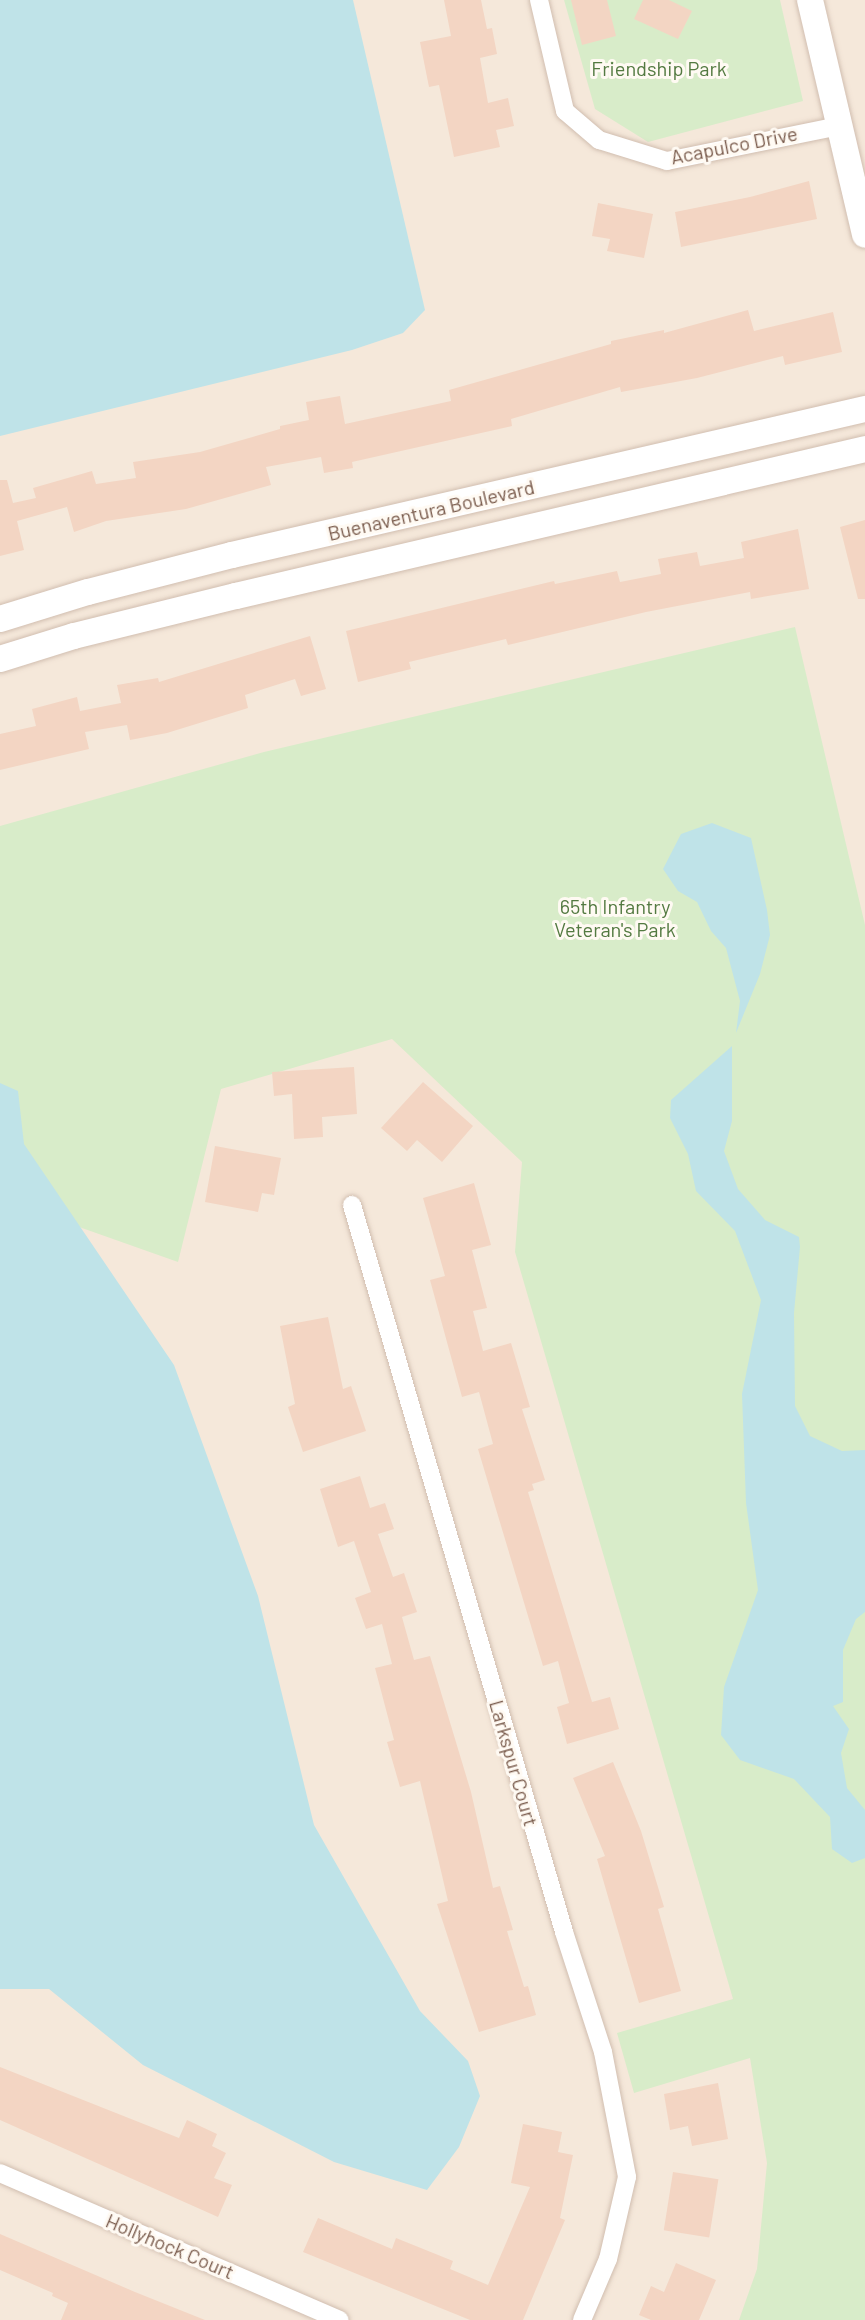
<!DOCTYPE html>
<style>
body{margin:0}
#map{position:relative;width:865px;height:2320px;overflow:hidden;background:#fdf6ec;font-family:Barlow,sans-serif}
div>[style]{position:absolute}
.residential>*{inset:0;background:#f5e8da;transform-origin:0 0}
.green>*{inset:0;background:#d8ecc9}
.water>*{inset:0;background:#bfe3e8}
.building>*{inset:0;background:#f3d5c3;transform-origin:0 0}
.roads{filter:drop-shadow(0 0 2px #d1beb0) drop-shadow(0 0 2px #d1beb0)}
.street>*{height:18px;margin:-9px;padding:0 9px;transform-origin:9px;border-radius:9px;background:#fff}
.secondary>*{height:26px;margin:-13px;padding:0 13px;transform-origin:13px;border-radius:13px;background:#fff}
span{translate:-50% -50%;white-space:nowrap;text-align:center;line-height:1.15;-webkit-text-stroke:6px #fffaf3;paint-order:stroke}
.park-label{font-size:20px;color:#537a41}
.street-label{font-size:20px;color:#7a5c4d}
</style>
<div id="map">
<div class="residential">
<div style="left:0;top:0;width:865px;height:2320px"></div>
</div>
<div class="green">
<div style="clip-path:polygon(564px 0,780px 0,803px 101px,648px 142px,595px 109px)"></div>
<div style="clip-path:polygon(795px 627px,865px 925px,865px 2320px,739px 2320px,757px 2269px,767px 2163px,750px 2058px,634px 2093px,617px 2033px,733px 1999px,515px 1252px,522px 1162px,392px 1039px,221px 1089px,178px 1262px,0 1199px,0 826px,264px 752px)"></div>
</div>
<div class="water">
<div style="clip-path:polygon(0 0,353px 0,425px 310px,403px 333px,352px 350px,0 436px)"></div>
<div style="clip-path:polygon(712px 823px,751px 838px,767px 910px,770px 935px,760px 974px,736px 1033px,740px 1001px,726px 948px,711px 931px,697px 902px,678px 891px,663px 869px,681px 834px)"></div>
<div style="clip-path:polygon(732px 1046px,732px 1121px,724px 1151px,738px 1189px,765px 1220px,799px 1237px,800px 1247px,794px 1313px,795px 1406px,810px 1436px,842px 1451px,865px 1450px,865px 1612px,856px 1619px,843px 1650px,843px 1702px,833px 1706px,849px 1729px,841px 1753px,847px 1788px,865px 1810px,865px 1858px,852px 1863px,832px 1849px,830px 1817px,794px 1779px,740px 1760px,721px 1735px,724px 1687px,758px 1590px,746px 1503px,742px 1394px,761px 1300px,735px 1231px,696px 1191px,688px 1154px,670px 1118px,671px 1100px)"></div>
<div style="clip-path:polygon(0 1083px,18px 1091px,24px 1144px,174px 1365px,258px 1596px,314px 1825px,420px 2011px,468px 2061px,480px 2096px,459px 2147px,427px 2190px,334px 2162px,143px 2065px,49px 1989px,0 1989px)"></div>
</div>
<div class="building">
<div style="clip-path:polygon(444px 0,481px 0,487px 29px,492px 28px,497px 54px,480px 58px,488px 103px,508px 98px,514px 126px,496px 130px,500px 147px,454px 157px,439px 85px,429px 87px,420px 42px,451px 36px)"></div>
<div style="clip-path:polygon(571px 0,607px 0,616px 36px,582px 45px)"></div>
<div style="clip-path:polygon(643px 0,669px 0,692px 11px,678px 39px,634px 19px)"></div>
<div style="clip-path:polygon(809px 181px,817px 219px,681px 247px,675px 212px,750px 197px)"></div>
<div style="clip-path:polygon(598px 203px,653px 214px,644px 258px,607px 251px,610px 239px,592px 236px)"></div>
<div style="clip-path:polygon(748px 310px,754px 331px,833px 312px,842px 352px,785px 365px,783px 356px,697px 378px,621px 392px,620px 387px,511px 419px,512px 426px,352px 462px,353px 468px,324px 473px,321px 457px,266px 467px,271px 485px,186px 509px,106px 521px,74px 532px,67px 507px,17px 521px,24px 550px,0 556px,0 480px,7px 480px,13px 503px,36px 498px,33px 488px,92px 471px,96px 484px,136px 478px,133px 462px,200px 452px,280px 429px,280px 426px,309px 420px,306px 402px,340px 396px,345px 424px,451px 401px,449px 390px,611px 344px,611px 341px,664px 330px,664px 333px)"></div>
<div style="clip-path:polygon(865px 520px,865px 599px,858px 599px,840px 527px)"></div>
<div style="clip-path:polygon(798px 529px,809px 589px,751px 599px,750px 592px,646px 612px,508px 645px,506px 639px,409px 662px,411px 669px,358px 682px,346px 631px,554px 581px,555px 584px,617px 571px,620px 582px,661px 574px,658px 559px,697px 552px,700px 566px,744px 558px,741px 542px)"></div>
<div style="clip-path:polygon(310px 636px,326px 689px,301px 696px,295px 679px,245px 695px,248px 708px,167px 733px,130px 740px,127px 725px,85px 732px,89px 749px,0 770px,0 734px,36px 726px,32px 709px,77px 697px,80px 711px,121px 703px,117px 685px,158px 678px,159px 682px)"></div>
<div style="clip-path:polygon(354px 1067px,357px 1114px,322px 1117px,323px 1137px,294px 1139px,292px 1094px,274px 1096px,272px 1072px)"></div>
<div style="clip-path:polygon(423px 1082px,473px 1126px,442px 1162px,417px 1140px,407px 1151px,381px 1128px)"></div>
<div style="clip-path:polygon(215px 1146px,281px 1158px,274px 1195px,262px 1193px,258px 1212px,205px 1202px)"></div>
<div style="clip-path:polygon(474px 1183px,491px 1245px,472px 1250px,487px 1308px,473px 1311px,483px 1351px,511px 1343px,530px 1407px,522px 1409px,545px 1480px,532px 1484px,534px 1490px,528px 1492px,592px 1702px,610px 1697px,619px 1729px,567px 1744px,557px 1707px,569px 1703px,558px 1661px,543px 1666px,478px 1449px,493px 1444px,479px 1392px,462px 1397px,430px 1280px,445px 1276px,423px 1198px)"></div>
<div style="clip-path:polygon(328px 1317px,343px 1389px,351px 1386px,366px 1431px,303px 1452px,288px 1407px,295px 1404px,280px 1326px)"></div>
<div style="clip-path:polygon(360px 1476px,370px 1508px,385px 1503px,394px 1529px,378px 1534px,393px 1577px,404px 1573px,417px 1612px,402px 1617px,414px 1660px,430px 1656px,471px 1792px,493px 1888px,500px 1886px,513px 1930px,507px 1931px,524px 1987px,528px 1986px,536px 2015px,479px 2032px,437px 1904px,448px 1901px,420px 1781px,400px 1787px,387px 1742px,394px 1740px,375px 1668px,392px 1664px,382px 1624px,366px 1629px,355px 1598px,371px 1592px,354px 1541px,338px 1547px,320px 1489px)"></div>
<div style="clip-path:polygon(613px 1762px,641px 1831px,664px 1907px,658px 1909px,681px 1991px,639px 2003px,597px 1859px,605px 1856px,573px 1778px)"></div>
<div style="clip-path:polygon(0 2067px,179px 2138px,187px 2120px,217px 2134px,212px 2146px,226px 2153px,214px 2178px,232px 2185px,218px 2217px,0 2120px)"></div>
<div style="clip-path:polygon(718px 2083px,728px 2139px,692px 2146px,688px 2126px,670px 2130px,664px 2094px)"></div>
<div style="clip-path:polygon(523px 2124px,562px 2132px,558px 2152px,573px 2155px,560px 2218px,565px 2220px,523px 2320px,470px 2320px,303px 2252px,318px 2218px,392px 2249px,396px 2238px,453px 2261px,450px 2269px,488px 2285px,530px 2187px,511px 2183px)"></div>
<div style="left:673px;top:2172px;width:46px;height:59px;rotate:9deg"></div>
<div style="clip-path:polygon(0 2234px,135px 2292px,205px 2320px,61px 2320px,68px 2303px,52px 2296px,53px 2293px,0 2270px)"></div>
<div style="clip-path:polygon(676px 2263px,716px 2280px,699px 2320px,651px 2320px,639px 2315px,651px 2286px,664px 2292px)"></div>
</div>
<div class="roads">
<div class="street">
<div style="left:539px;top:0;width:114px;rotate:76.8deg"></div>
<div style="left:565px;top:111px;width:45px;rotate:40.5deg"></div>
<div style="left:599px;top:140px;width:71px;rotate:17.2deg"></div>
<div style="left:667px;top:161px;width:176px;rotate:-11.5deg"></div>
<div style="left:352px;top:1205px;width:757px;rotate:73.74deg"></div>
<div style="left:564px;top:1932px;width:126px;rotate:72deg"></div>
<div style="left:603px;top:2052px;width:127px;rotate:79.1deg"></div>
<div style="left:627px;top:2177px;width:84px;rotate:103deg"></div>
<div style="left:608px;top:2259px;width:66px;rotate:113.1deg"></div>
<div style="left:0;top:2173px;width:370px;rotate:23.4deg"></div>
</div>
<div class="secondary">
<div style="left:810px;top:0;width:241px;rotate:76.8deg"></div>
<div style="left:0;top:619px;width:92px;rotate:-17.1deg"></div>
<div style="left:88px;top:592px;width:149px;rotate:-14.4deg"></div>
<div style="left:232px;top:555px;width:650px;rotate:-12.99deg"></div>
<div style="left:0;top:659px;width:77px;rotate:-17.3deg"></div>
<div style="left:74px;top:636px;width:167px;rotate:-13.9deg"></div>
<div style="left:236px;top:596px;width:646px;rotate:-13.15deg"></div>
</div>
</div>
<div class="park-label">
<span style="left:659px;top:68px">Friendship Park</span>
<span style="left:615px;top:918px">65th Infantry<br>Veteran's Park</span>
</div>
<div class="street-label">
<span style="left:734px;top:145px;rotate:-11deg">Acapulco Drive</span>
<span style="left:431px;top:510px;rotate:-13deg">Buenaventura Boulevard</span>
<span style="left:514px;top:1763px;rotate:74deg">Larkspur Court</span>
<span style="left:170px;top:2246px;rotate:23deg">Hollyhock Court</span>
</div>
</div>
